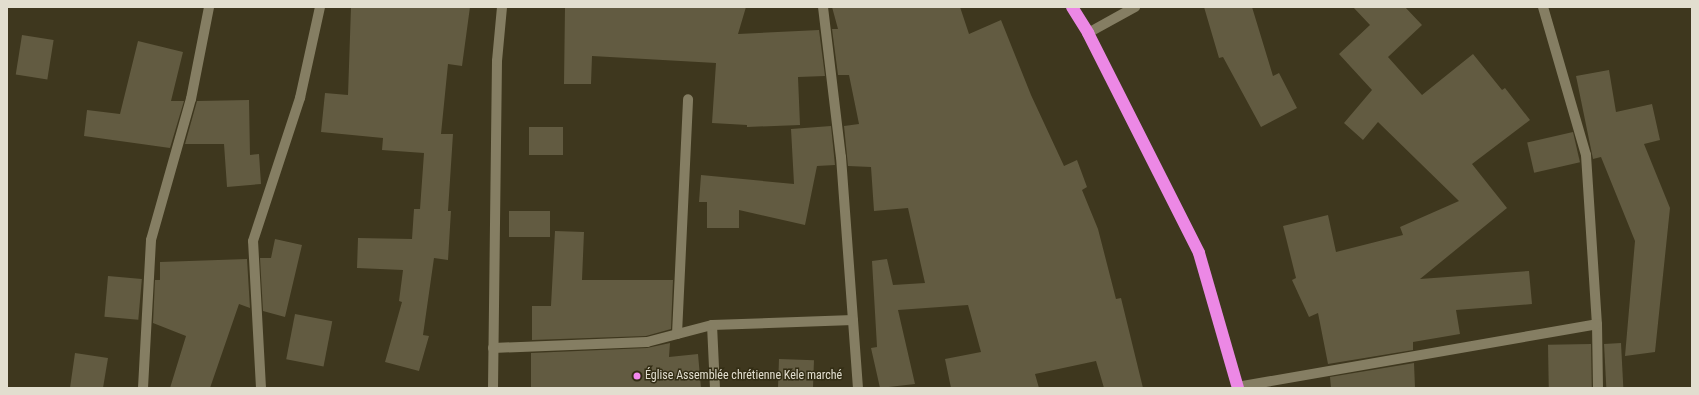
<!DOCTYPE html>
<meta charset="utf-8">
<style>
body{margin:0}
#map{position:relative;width:1699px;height:395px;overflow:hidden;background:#3e371e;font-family:"Roboto Condensed",sans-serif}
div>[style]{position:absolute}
.building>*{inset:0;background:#625b41;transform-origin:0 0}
.minor>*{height:10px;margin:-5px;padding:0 5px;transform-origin:5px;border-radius:5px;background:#857e63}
.highway>*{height:12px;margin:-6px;padding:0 6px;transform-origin:6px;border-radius:6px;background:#ec88e5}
.dots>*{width:11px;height:11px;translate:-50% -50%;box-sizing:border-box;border:2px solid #332d14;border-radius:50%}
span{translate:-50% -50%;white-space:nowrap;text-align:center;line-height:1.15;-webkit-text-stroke:3px #332d14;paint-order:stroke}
.poi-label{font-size:12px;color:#e2decf}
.left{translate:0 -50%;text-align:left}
.frame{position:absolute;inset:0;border:8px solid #e2decf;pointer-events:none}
</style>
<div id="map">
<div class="building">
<div style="clip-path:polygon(351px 7px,470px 7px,462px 66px,448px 64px,441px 134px,453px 134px,448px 211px,451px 211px,448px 260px,434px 258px,423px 335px,429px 336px,419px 371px,385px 362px,402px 302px,399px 301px,403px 270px,357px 268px,358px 238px,412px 239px,414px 209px,420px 209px,424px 153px,382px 150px,383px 138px,321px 132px,325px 93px,348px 95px)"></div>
<div style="clip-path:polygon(565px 7px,746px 7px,738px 34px,819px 30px,825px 76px,798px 77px,800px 125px,747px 127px,747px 125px,712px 123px,716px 63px,592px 56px,591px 84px,564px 84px)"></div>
<div style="clip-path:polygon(832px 7px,960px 7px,969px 34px,1001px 20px,1031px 95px,1064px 166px,1077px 160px,1087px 187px,1082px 190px,1098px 229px,1116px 299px,1121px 298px,1143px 388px,1104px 388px,1096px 361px,1035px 374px,1039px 388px,951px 388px,945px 359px,981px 352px,968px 305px,898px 310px,915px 384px,880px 388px,871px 348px,877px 347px,872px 261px,887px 259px,893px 285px,925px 283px,908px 208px,874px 211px,871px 167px,848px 166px,844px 126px,859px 124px,849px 75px,838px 75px,832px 29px,838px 29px)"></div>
<div style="clip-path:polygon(1204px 7px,1252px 7px,1273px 76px,1279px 73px,1297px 108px,1261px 127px,1223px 57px,1219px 58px)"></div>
<div style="clip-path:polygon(1353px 7px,1405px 7px,1422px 25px,1388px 57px,1422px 95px,1473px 54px,1502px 90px,1505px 88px,1530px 120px,1472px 164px,1507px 208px,1420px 279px,1529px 271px,1532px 304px,1456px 310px,1460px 334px,1413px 342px,1413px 350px,1328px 364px,1318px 313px,1309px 317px,1292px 280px,1296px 278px,1283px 226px,1328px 215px,1336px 252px,1403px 235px,1400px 227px,1459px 201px,1378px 122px,1363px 140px,1344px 123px,1372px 90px,1339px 54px,1370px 25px)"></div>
<div style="left:22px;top:35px;width:32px;height:40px;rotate:9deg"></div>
<div style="clip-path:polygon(138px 41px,183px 52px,171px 101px,184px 101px,170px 148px,84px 136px,87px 110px,120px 114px)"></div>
<div style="clip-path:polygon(1609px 70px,1616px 112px,1652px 104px,1660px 140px,1644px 144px,1670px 208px,1655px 352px,1625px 356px,1635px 241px,1601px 157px,1593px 159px,1576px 76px)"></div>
<div style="clip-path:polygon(249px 100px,250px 155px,259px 154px,261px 184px,227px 187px,224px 144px,185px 144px,197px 101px)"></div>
<div style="clip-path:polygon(831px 126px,835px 165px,817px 166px,805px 225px,739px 210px,739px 228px,707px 228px,707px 202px,699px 202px,701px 175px,794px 184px,791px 129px)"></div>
<div style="left:563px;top:127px;width:28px;height:34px;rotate:90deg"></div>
<div style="left:1573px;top:132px;width:31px;height:47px;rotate:77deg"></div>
<div style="left:509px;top:211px;width:41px;height:26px"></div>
<div style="clip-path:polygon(555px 231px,584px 232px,582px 280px,673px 280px,671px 329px,646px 336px,532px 340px,532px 306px,551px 306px)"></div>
<div style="clip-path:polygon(275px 239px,302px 245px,285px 317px,263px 311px,260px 258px,271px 258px)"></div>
<div style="clip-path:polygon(247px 259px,250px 308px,239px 304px,210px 388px,170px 388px,186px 336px,153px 323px,155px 280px,160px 280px,160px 262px)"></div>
<div style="left:108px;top:276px;width:34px;height:41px;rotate:5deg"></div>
<div style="left:295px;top:314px;width:38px;height:46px;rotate:11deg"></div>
<div style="clip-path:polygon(670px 343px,669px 357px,698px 354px,701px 388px,531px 388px,531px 353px,647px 348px)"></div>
<div style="left:1621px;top:343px;width:45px;height:17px;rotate:87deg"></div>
<div style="left:1591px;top:344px;width:44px;height:43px;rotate:89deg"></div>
<div style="clip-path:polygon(75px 353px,108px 358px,103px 388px,70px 388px)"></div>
<div style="left:779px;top:359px;width:35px;height:29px;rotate:2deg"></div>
<div style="clip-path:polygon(1414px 363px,1415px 388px,1331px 388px,1330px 377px)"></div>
</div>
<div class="minor">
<div style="left:823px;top:7px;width:151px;rotate:83.2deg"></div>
<div style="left:841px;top:157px;width:232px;rotate:85.8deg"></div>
<div style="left:1543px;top:7px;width:154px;rotate:73.8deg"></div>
<div style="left:1586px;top:155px;width:169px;rotate:86.3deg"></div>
<div style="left:1597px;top:324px;width:64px;rotate:89.1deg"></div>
<div style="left:1088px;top:33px;width:54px;rotate:-29deg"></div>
<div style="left:712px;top:325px;width:63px;rotate:87.3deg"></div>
<div style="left:677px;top:334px;width:235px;rotate:-87.3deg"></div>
<div style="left:493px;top:348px;width:154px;rotate:-2.2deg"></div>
<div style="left:647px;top:342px;width:67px;rotate:-14.7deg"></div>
<div style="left:712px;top:325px;width:141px;rotate:-2deg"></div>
<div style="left:1237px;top:387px;width:365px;rotate:-9.9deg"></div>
<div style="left:143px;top:388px;width:148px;rotate:-86.9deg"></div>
<div style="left:151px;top:240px;width:147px;rotate:-74.2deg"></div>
<div style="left:191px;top:99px;width:94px;rotate:-78.9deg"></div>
<div style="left:261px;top:388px;width:147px;rotate:-93.1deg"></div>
<div style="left:253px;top:241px;width:151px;rotate:-71.8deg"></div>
<div style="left:300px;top:98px;width:93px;rotate:-77.6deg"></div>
<div style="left:493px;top:388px;width:327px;rotate:-89.3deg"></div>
<div style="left:497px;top:61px;width:54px;rotate:-84.7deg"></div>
</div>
<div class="highway">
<div style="left:1072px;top:7px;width:31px;rotate:58deg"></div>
<div style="left:1088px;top:33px;width:246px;rotate:63.2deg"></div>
<div style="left:1199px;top:253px;width:141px;rotate:73.9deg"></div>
</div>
<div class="dots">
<div style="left:637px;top:376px;background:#f589ee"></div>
</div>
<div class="poi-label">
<span class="left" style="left:645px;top:376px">Église Assemblée chrétienne Kele marché</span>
</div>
<div class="frame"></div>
</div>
